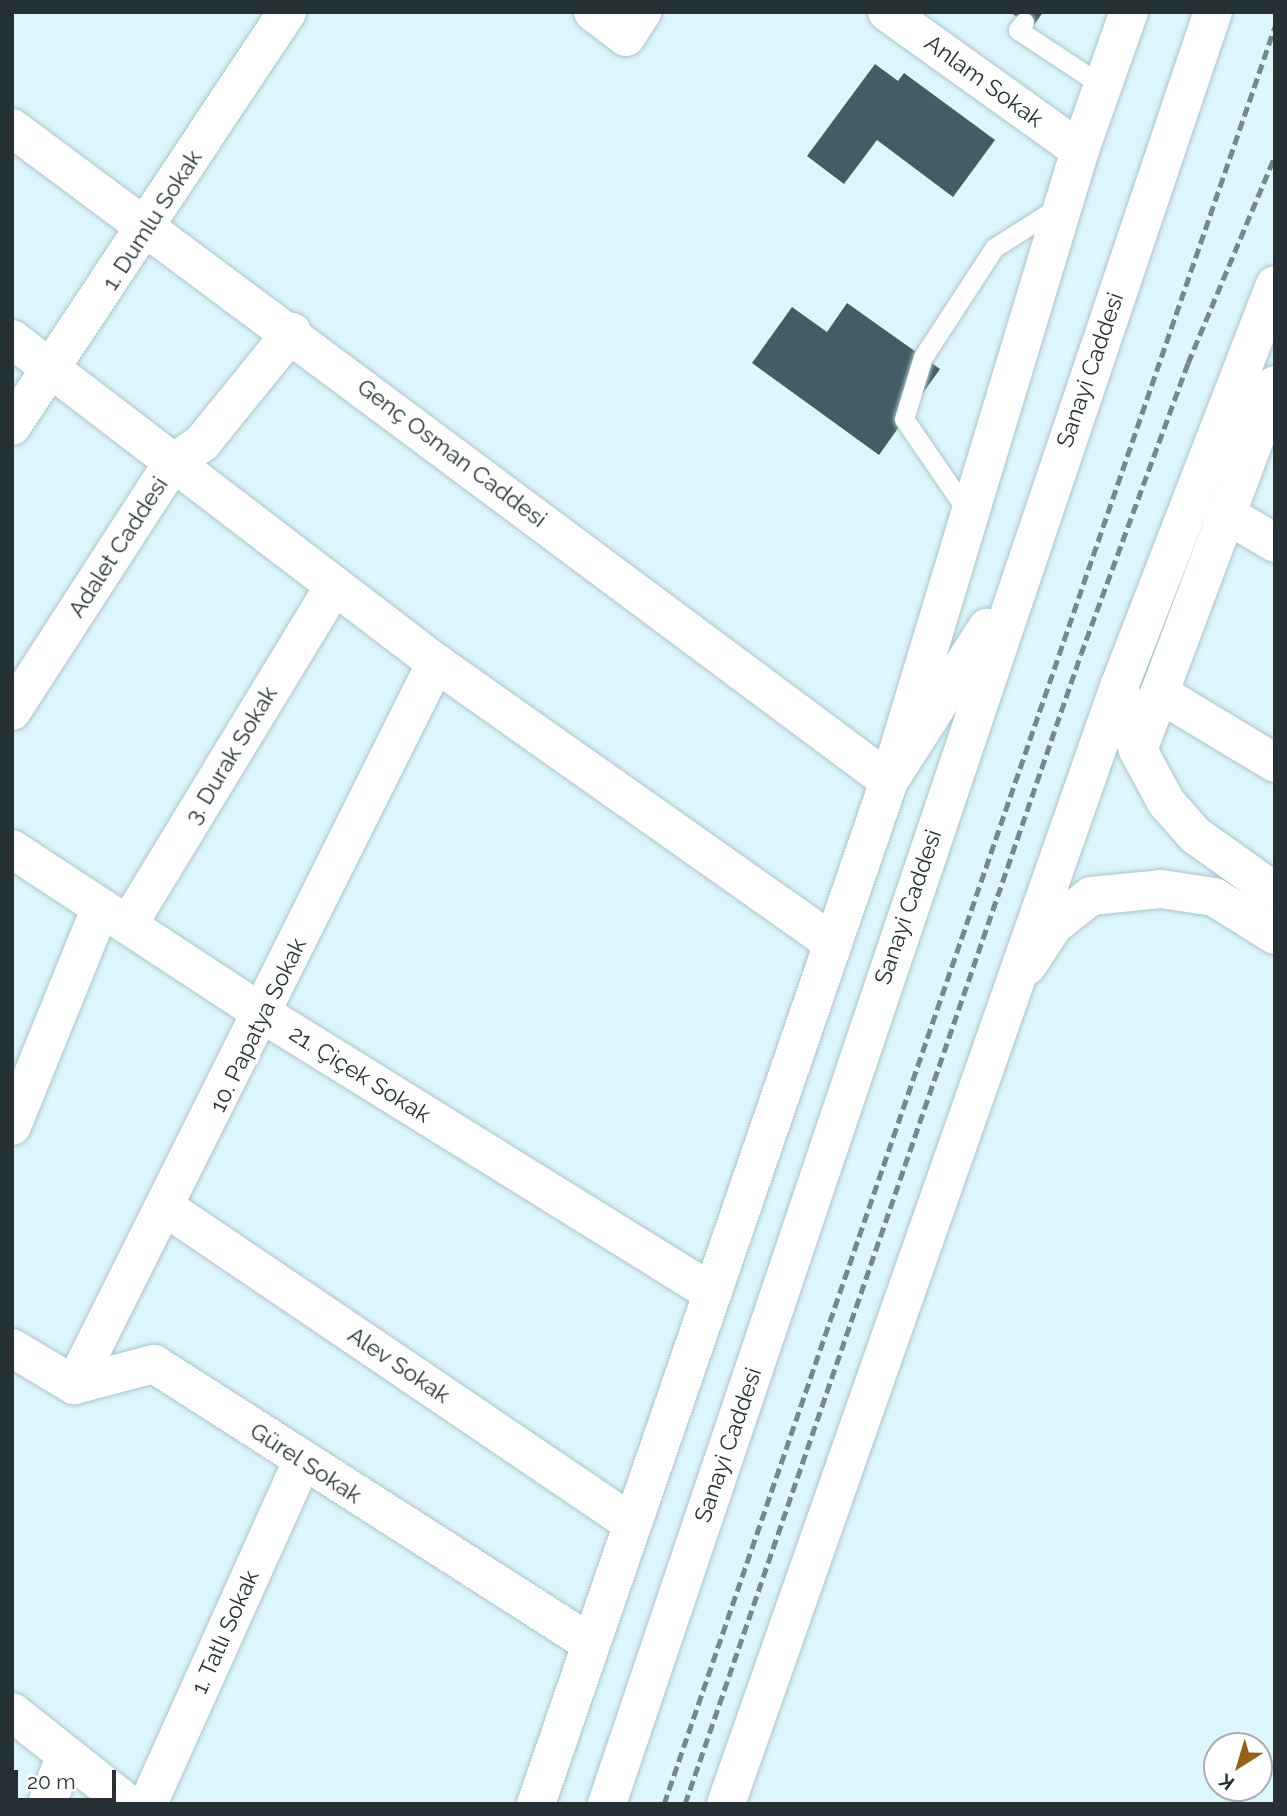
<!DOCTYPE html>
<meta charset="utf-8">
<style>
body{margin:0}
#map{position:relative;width:1287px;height:1816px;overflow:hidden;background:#ddf5fc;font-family:Raleway,sans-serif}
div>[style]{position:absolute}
.building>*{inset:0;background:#435d65}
.roads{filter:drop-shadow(0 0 2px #a7c4cd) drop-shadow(0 0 2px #a7c4cd)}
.lane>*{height:19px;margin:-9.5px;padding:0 9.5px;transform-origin:9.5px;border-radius:9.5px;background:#fff}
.street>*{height:38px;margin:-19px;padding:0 19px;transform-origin:19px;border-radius:19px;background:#fff}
.secondary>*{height:38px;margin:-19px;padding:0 19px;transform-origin:19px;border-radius:19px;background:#fff}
.highway>*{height:38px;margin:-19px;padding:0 19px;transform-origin:19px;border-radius:19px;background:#fff}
.rail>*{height:5px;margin-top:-2.5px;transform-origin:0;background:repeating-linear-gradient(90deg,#77878d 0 10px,transparent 0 15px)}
span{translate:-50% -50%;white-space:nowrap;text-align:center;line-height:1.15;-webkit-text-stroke:7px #fff;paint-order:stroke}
.street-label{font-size:23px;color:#263135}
.frame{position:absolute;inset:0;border:14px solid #263135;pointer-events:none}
.north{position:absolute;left:1203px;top:1732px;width:70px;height:70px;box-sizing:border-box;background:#fff;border:2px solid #a8adae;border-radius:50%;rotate:217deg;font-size:19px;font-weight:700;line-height:28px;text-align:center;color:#263135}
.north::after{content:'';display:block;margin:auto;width:24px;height:32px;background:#966017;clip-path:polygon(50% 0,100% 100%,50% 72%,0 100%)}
.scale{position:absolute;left:14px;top:1770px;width:102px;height:32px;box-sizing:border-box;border:4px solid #263135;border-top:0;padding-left:9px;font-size:21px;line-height:24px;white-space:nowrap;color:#263135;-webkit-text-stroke:5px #fff;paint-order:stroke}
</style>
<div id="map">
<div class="building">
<div style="clip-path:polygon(1010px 12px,1043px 12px,1032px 28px)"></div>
<div style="clip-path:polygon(875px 64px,898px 81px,904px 73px,995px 140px,953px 197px,877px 140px,844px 184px,807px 156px)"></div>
<div style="clip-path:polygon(847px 303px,940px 369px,879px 455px,752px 363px,792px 307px,827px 332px)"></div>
</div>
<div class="roads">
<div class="lane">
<div style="left:1024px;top:22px;width:10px;rotate:127deg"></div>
<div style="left:1018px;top:30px;width:102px;rotate:33.4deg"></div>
<div style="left:970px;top:515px;width:116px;rotate:-124.5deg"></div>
<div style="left:904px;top:419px;width:65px;rotate:-73deg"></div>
<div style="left:923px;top:357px;width:130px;rotate:-56.9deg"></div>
<div style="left:994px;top:248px;width:78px;rotate:-32.5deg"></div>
</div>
<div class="street">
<div style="left:593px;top:12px;width:41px;rotate:37.1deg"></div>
<div style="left:626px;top:37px;width:30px;rotate:-57deg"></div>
<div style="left:887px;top:12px;width:237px;rotate:35.6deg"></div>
<div style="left:12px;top:426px;width:497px;rotate:-56.4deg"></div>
<div style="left:1226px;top:514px;width:57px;rotate:30.6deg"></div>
<div style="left:1159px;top:693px;width:135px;rotate:31.1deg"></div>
<div style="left:1138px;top:750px;width:390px;rotate:-69.4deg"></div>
<div style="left:12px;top:849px;width:300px;rotate:33.3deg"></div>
<div style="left:263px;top:1014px;width:527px;rotate:31.82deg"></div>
<div style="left:128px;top:925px;width:397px;rotate:-58.7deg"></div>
<div style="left:12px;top:1126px;width:236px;rotate:-67.9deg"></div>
<div style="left:168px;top:1209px;width:558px;rotate:34.12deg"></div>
<div style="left:12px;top:1348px;width:72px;rotate:30.8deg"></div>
<div style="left:74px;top:1385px;width:83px;rotate:-14.7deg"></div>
<div style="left:154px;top:1364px;width:518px;rotate:32.62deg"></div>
<div style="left:74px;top:1385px;width:808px;rotate:-63.37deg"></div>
<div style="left:12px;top:1712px;width:148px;rotate:38.4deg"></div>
<div style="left:47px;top:1804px;width:53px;rotate:-69.2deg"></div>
<div style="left:148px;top:1804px;width:376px;rotate:-65.8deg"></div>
</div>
<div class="secondary">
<div style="left:12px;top:128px;width:1093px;rotate:36.67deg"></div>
<div style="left:12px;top:339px;width:534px;rotate:37.39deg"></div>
<div style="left:436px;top:663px;width:486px;rotate:35.2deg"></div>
<div style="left:1119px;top:687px;width:66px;rotate:73.2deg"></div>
<div style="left:1138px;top:750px;width:59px;rotate:61.7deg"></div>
<div style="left:1166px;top:802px;width:44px;rotate:48.7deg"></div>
<div style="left:1195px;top:835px;width:98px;rotate:35.5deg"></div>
<div style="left:12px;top:711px;width:294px;rotate:-57.1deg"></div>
<div style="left:172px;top:464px;width:37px;rotate:-35deg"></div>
<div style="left:202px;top:443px;width:143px;rotate:-51deg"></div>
<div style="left:1027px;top:966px;width:49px;rotate:-56.6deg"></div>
<div style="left:1054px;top:925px;width:47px;rotate:-38.1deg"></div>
<div style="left:1091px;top:896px;width:70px;rotate:-5.7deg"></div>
<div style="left:1161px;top:889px;width:54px;rotate:8.6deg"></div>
<div style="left:1214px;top:897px;width:72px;rotate:31.9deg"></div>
<div style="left:536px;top:1804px;width:1082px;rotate:-70.96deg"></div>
<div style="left:889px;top:781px;width:659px;rotate:-73.16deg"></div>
<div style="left:1080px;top:150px;width:146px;rotate:-70.5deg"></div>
</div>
<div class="highway">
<div style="left:889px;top:781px;width:182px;rotate:-57.4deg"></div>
<div style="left:607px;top:1804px;width:1892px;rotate:-71.32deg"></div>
<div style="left:726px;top:1804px;width:1184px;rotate:-70.62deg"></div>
<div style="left:1119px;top:687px;width:431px;rotate:-68.8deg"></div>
</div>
</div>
<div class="rail">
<div style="left:664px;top:1804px;width:1879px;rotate:-71.03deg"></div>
<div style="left:685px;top:1804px;width:1216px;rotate:-71deg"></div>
<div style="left:1081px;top:654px;width:310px;rotate:-69.8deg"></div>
<div style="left:1188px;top:363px;width:225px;rotate:-67.2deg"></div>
</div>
<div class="street-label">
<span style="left:984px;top:81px;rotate:36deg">Anlam Sokak</span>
<span style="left:152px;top:220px;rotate:-57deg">1. Dumlu Sokak</span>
<span style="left:1090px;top:370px;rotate:-71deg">Sanayi Caddesi</span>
<span style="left:452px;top:453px;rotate:37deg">Genç Osman Caddesi</span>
<span style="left:118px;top:547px;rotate:-57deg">Adalet Caddesi</span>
<span style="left:231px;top:755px;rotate:-59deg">3. Durak Sokak</span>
<span style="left:908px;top:907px;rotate:-71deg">Sanayi Caddesi</span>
<span style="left:258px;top:1025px;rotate:-64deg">10. Papatya Sokak</span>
<span style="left:360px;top:1074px;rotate:32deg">21. Çiçek Sokak</span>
<span style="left:399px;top:1365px;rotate:34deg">Alev Sokak</span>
<span style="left:728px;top:1445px;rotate:-71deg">Sanayi Caddesi</span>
<span style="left:306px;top:1463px;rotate:33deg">Gürel Sokak</span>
<span style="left:225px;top:1632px;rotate:-66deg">1. Tatlı Sokak</span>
</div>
<div class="frame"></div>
<div class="north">K</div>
<div class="scale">20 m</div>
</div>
